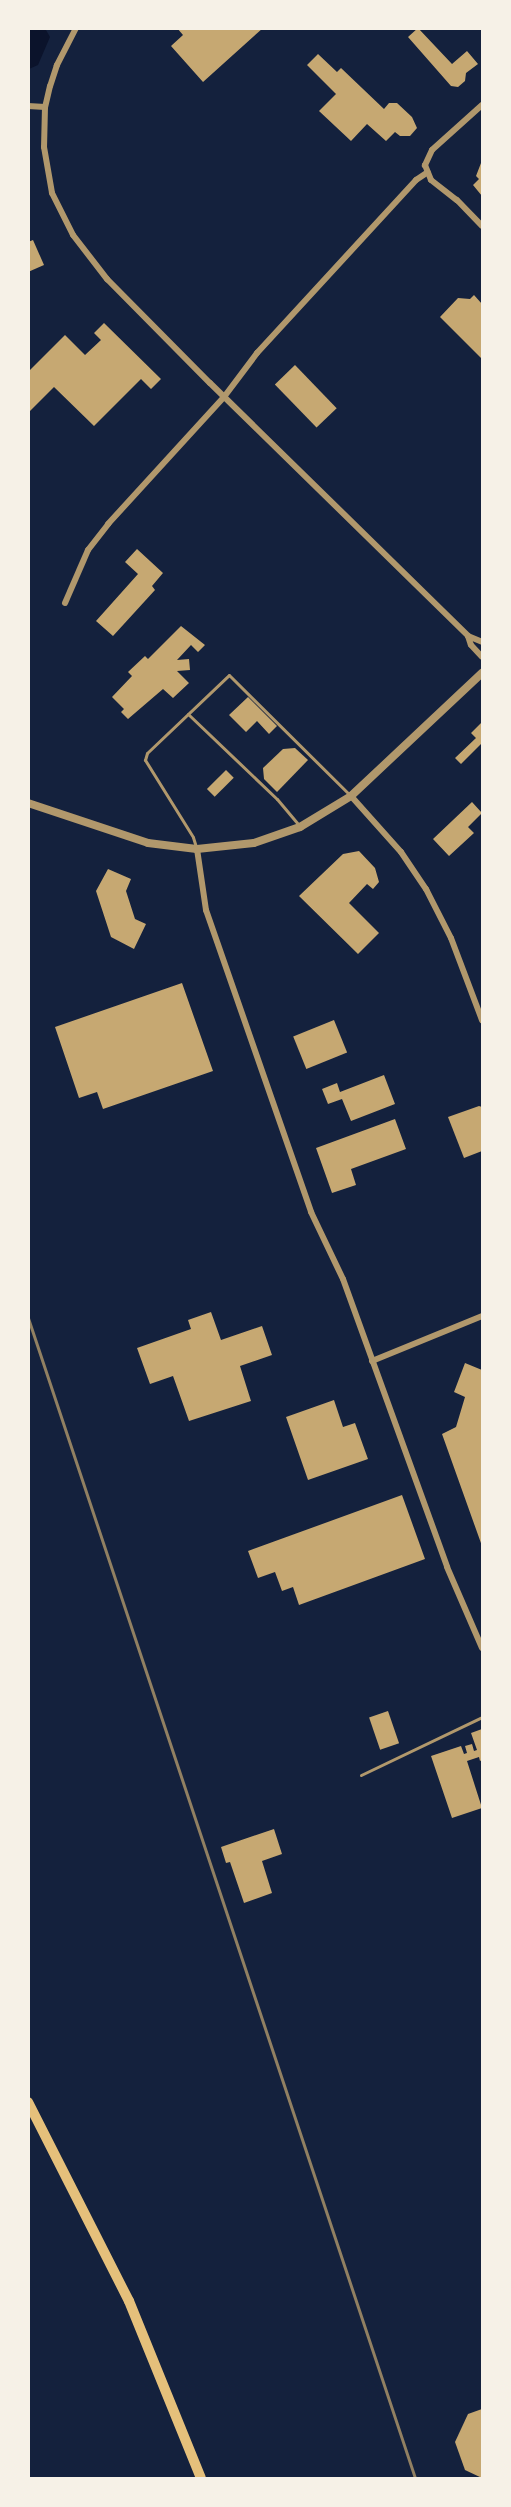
<!DOCTYPE html>
<style>
body{margin:0}
#map{position:relative;width:511px;height:2507px;overflow:hidden;background:#14213d;font-family:"Open Sans",sans-serif}
div>[style]{position:absolute}
.water>*{inset:0;background:#0b132b}
.building>*{inset:0;background:#c6a872;transform-origin:0 0}
.service>*{height:3px;margin:-1.5px;padding:0 1.5px;transform-origin:1.5px;border-radius:1.5px;background:#b1986c}
.minor>*{height:6px;margin:-3px;padding:0 3px;transform-origin:3px;border-radius:3px;background:#b1986c}
.tertiary>*{height:8px;margin:-4px;padding:0 4px;transform-origin:4px;border-radius:4px;background:#b1986c}
.primary>*{height:10px;margin:-5px;padding:0 5px;transform-origin:5px;border-radius:5px;background:#e5c07b}
.rail>*{height:3px;margin:-1.5px;padding:0 1.5px;transform-origin:1.5px;border-radius:1.5px;background:#918062}
span{translate:-50% -50%;white-space:nowrap;text-align:center;line-height:1.15;-webkit-text-stroke:6px #f6f1e7;paint-order:stroke}
.frame{position:absolute;inset:0;border:30px solid #f6f1e7;pointer-events:none}
</style>
<div id="map">
<div class="water">
<div style="clip-path:polygon(30px 29px,46px 30px,50px 37px,38px 65px,29px 69px)"></div>
</div>
<div class="building">
<div style="clip-path:polygon(177px 28px,263px 28px,203px 82px,171px 46px,183px 35px)"></div>
<div style="clip-path:polygon(418px 28px,452px 64px,467px 51px,478px 64px,466px 73px,465px 81px,458px 87px,451px 86px,408px 37px)"></div>
<div style="clip-path:polygon(318px 54px,337px 72px,341px 68px,384px 109px,389px 103px,397px 103px,412px 117px,417px 128px,410px 136px,400px 136px,395px 132px,386px 141px,367px 124px,351px 141px,319px 111px,336px 94px,307px 65px)"></div>
<div style="clip-path:polygon(481px 163px,482px 163px,482px 196px,473px 185px,479px 179px,476px 176px)"></div>
<div style="clip-path:polygon(33px 240px,44px 265px,28px 272px,28px 242px)"></div>
<div style="clip-path:polygon(474px 295px,482px 304px,482px 359px,440px 317px,458px 298px,470px 299px)"></div>
<div style="clip-path:polygon(104px 323px,161px 379px,151px 389px,141px 379px,94px 426px,54px 387px,28px 413px,28px 372px,65px 335px,85px 355px,101px 340px,94px 333px)"></div>
<div style="left:295px;top:365px;width:60px;height:28px;rotate:46deg"></div>
<div style="clip-path:polygon(137px 549px,163px 573px,152px 586px,155px 590px,113px 636px,96px 621px,138px 574px,125px 562px)"></div>
<div style="clip-path:polygon(181px 626px,205px 645px,198px 652px,191px 645px,177px 660px,189px 659px,190px 670px,177px 671px,189px 683px,173px 698px,163px 689px,128px 719px,121px 712px,124px 709px,112px 697px,132px 676px,128px 672px,145px 656px,148px 659px)"></div>
<div style="clip-path:polygon(248px 697px,277px 726px,269px 734px,257px 721px,246px 732px,229px 715px)"></div>
<div style="clip-path:polygon(482px 722px,482px 743px,461px 764px,455px 758px,476px 738px,471px 733px)"></div>
<div style="clip-path:polygon(295px 748px,308px 760px,277px 792px,264px 779px,263px 768px,283px 749px)"></div>
<div style="left:226px;top:770px;width:11px;height:27px;rotate:45deg"></div>
<div style="clip-path:polygon(472px 802px,482px 813px,468px 827px,474px 833px,449px 856px,433px 839px)"></div>
<div style="clip-path:polygon(359px 851px,375px 868px,379px 882px,373px 889px,367px 884px,349px 903px,379px 933px,358px 954px,299px 896px,343px 854px)"></div>
<div style="clip-path:polygon(108px 869px,131px 879px,126px 891px,135px 919px,146px 924px,134px 949px,111px 937px,96px 891px)"></div>
<div style="clip-path:polygon(182px 983px,213px 1071px,103px 1109px,97px 1092px,79px 1098px,55px 1027px)"></div>
<div style="left:334px;top:1020px;width:35px;height:44px;rotate:68deg"></div>
<div style="clip-path:polygon(384px 1075px,395px 1104px,351px 1121px,342px 1099px,328px 1104px,322px 1089px,337px 1083px,340px 1092px)"></div>
<div style="clip-path:polygon(479px 1106px,482px 1107px,482px 1151px,464px 1158px,448px 1117px)"></div>
<div style="clip-path:polygon(395px 1119px,406px 1149px,351px 1169px,356px 1185px,332px 1193px,316px 1148px)"></div>
<div style="clip-path:polygon(211px 1312px,221px 1340px,262px 1326px,272px 1355px,240px 1366px,251px 1401px,189px 1421px,173px 1376px,150px 1384px,137px 1348px,191px 1329px,188px 1320px)"></div>
<div style="clip-path:polygon(465px 1363px,482px 1370px,482px 1546px,442px 1434px,456px 1427px,465px 1397px,454px 1392px)"></div>
<div style="clip-path:polygon(334px 1400px,343px 1427px,355px 1423px,368px 1459px,308px 1480px,286px 1417px)"></div>
<div style="clip-path:polygon(402px 1495px,425px 1559px,299px 1605px,293px 1587px,282px 1591px,275px 1572px,258px 1578px,248px 1551px)"></div>
<div style="left:388px;top:1711px;width:34px;height:20px;rotate:71deg"></div>
<div style="clip-path:polygon(482px 1729px,482px 1760px,480px 1761px,479px 1757px,467px 1761px,482px 1808px,452px 1818px,431px 1756px,461px 1746px,464px 1754px,467px 1753px,465px 1746px,472px 1744px,474px 1751px,477px 1750px,471px 1733px)"></div>
<div style="clip-path:polygon(274px 1829px,282px 1854px,262px 1861px,272px 1893px,244px 1903px,230px 1862px,226px 1863px,221px 1847px)"></div>
<div style="clip-path:polygon(482px 2409px,482px 2478px,465px 2470px,455px 2442px,468px 2414px)"></div>
</div>
<div class="service">
<div style="left:188px;top:714px;width:123px;rotate:43.7deg"></div>
<div style="left:277px;top:799px;width:34px;rotate:50deg"></div>
<div style="left:196px;top:847px;width:10px;rotate:-107deg"></div>
<div style="left:193px;top:837px;width:91px;rotate:-121.9deg"></div>
<div style="left:145px;top:760px;width:7px;rotate:-74deg"></div>
<div style="left:147px;top:753px;width:113px;rotate:-43.6deg"></div>
<div style="left:229px;top:675px;width:170px;rotate:44.8deg"></div>
<div style="left:361px;top:1775px;width:134px;rotate:-25.6deg"></div>
</div>
<div class="minor">
<div style="left:76px;top:28px;width:42px;rotate:117.2deg"></div>
<div style="left:57px;top:65px;width:22px;rotate:108deg"></div>
<div style="left:50px;top:86px;width:22px;rotate:103deg"></div>
<div style="left:45px;top:107px;width:40px;rotate:91.4deg"></div>
<div style="left:44px;top:147px;width:47px;rotate:80.1deg"></div>
<div style="left:52px;top:193px;width:47px;rotate:63.4deg"></div>
<div style="left:73px;top:235px;width:56px;rotate:52.3deg"></div>
<div style="left:107px;top:279px;width:146px;rotate:45.3deg"></div>
<div style="left:210px;top:383px;width:361px;rotate:44.4deg"></div>
<div style="left:468px;top:636px;width:9px;rotate:72deg"></div>
<div style="left:471px;top:645px;width:16px;rotate:47deg"></div>
<div style="left:482px;top:105px;width:67px;rotate:138deg"></div>
<div style="left:432px;top:150px;width:17px;rotate:115deg"></div>
<div style="left:425px;top:165px;width:16px;rotate:68deg"></div>
<div style="left:431px;top:180px;width:33px;rotate:38deg"></div>
<div style="left:457px;top:200px;width:36px;rotate:46deg"></div>
<div style="left:28px;top:106px;width:17px;rotate:3deg"></div>
<div style="left:65px;top:603px;width:58px;rotate:-66.5deg"></div>
<div style="left:88px;top:550px;width:33px;rotate:-52deg"></div>
<div style="left:108px;top:524px;width:172px;rotate:-47.6deg"></div>
<div style="left:224px;top:397px;width:55px;rotate:-53.1deg"></div>
<div style="left:257px;top:353px;width:235px;rotate:-47.4deg"></div>
<div style="left:416px;top:180px;width:14px;rotate:-34deg"></div>
<div style="left:468px;top:636px;width:15px;rotate:23deg"></div>
<div style="left:351px;top:796px;width:75px;rotate:48.2deg"></div>
<div style="left:401px;top:852px;width:45px;rotate:56deg"></div>
<div style="left:426px;top:889px;width:55px;rotate:63deg"></div>
<div style="left:451px;top:938px;width:88px;rotate:69.3deg"></div>
<div style="left:197px;top:849px;width:62px;rotate:81.6deg"></div>
<div style="left:206px;top:910px;width:320px;rotate:70.8deg"></div>
<div style="left:311px;top:1212px;width:74px;rotate:64.5deg"></div>
<div style="left:343px;top:1279px;width:306px;rotate:70.1deg"></div>
<div style="left:447px;top:1567px;width:88px;rotate:66.6deg"></div>
<div style="left:372px;top:1361px;width:119px;rotate:-22.2deg"></div>
</div>
<div class="tertiary">
<div style="left:28px;top:803px;width:126px;rotate:18.4deg"></div>
<div style="left:148px;top:843px;width:49px;rotate:7deg"></div>
<div style="left:197px;top:849px;width:57px;rotate:-6deg"></div>
<div style="left:254px;top:843px;width:49px;rotate:-19.2deg"></div>
<div style="left:300px;top:827px;width:60px;rotate:-31.3deg"></div>
<div style="left:351px;top:796px;width:180px;rotate:-43.2deg"></div>
</div>
<div class="primary">
<div style="left:28px;top:2102px;width:223px;rotate:63.1deg"></div>
<div style="left:129px;top:2301px;width:191px;rotate:67.9deg"></div>
</div>
<div class="rail">
<div style="left:28px;top:1318px;width:1223px;rotate:71.55deg"></div>
</div>
<div class="frame"></div>
</div>
